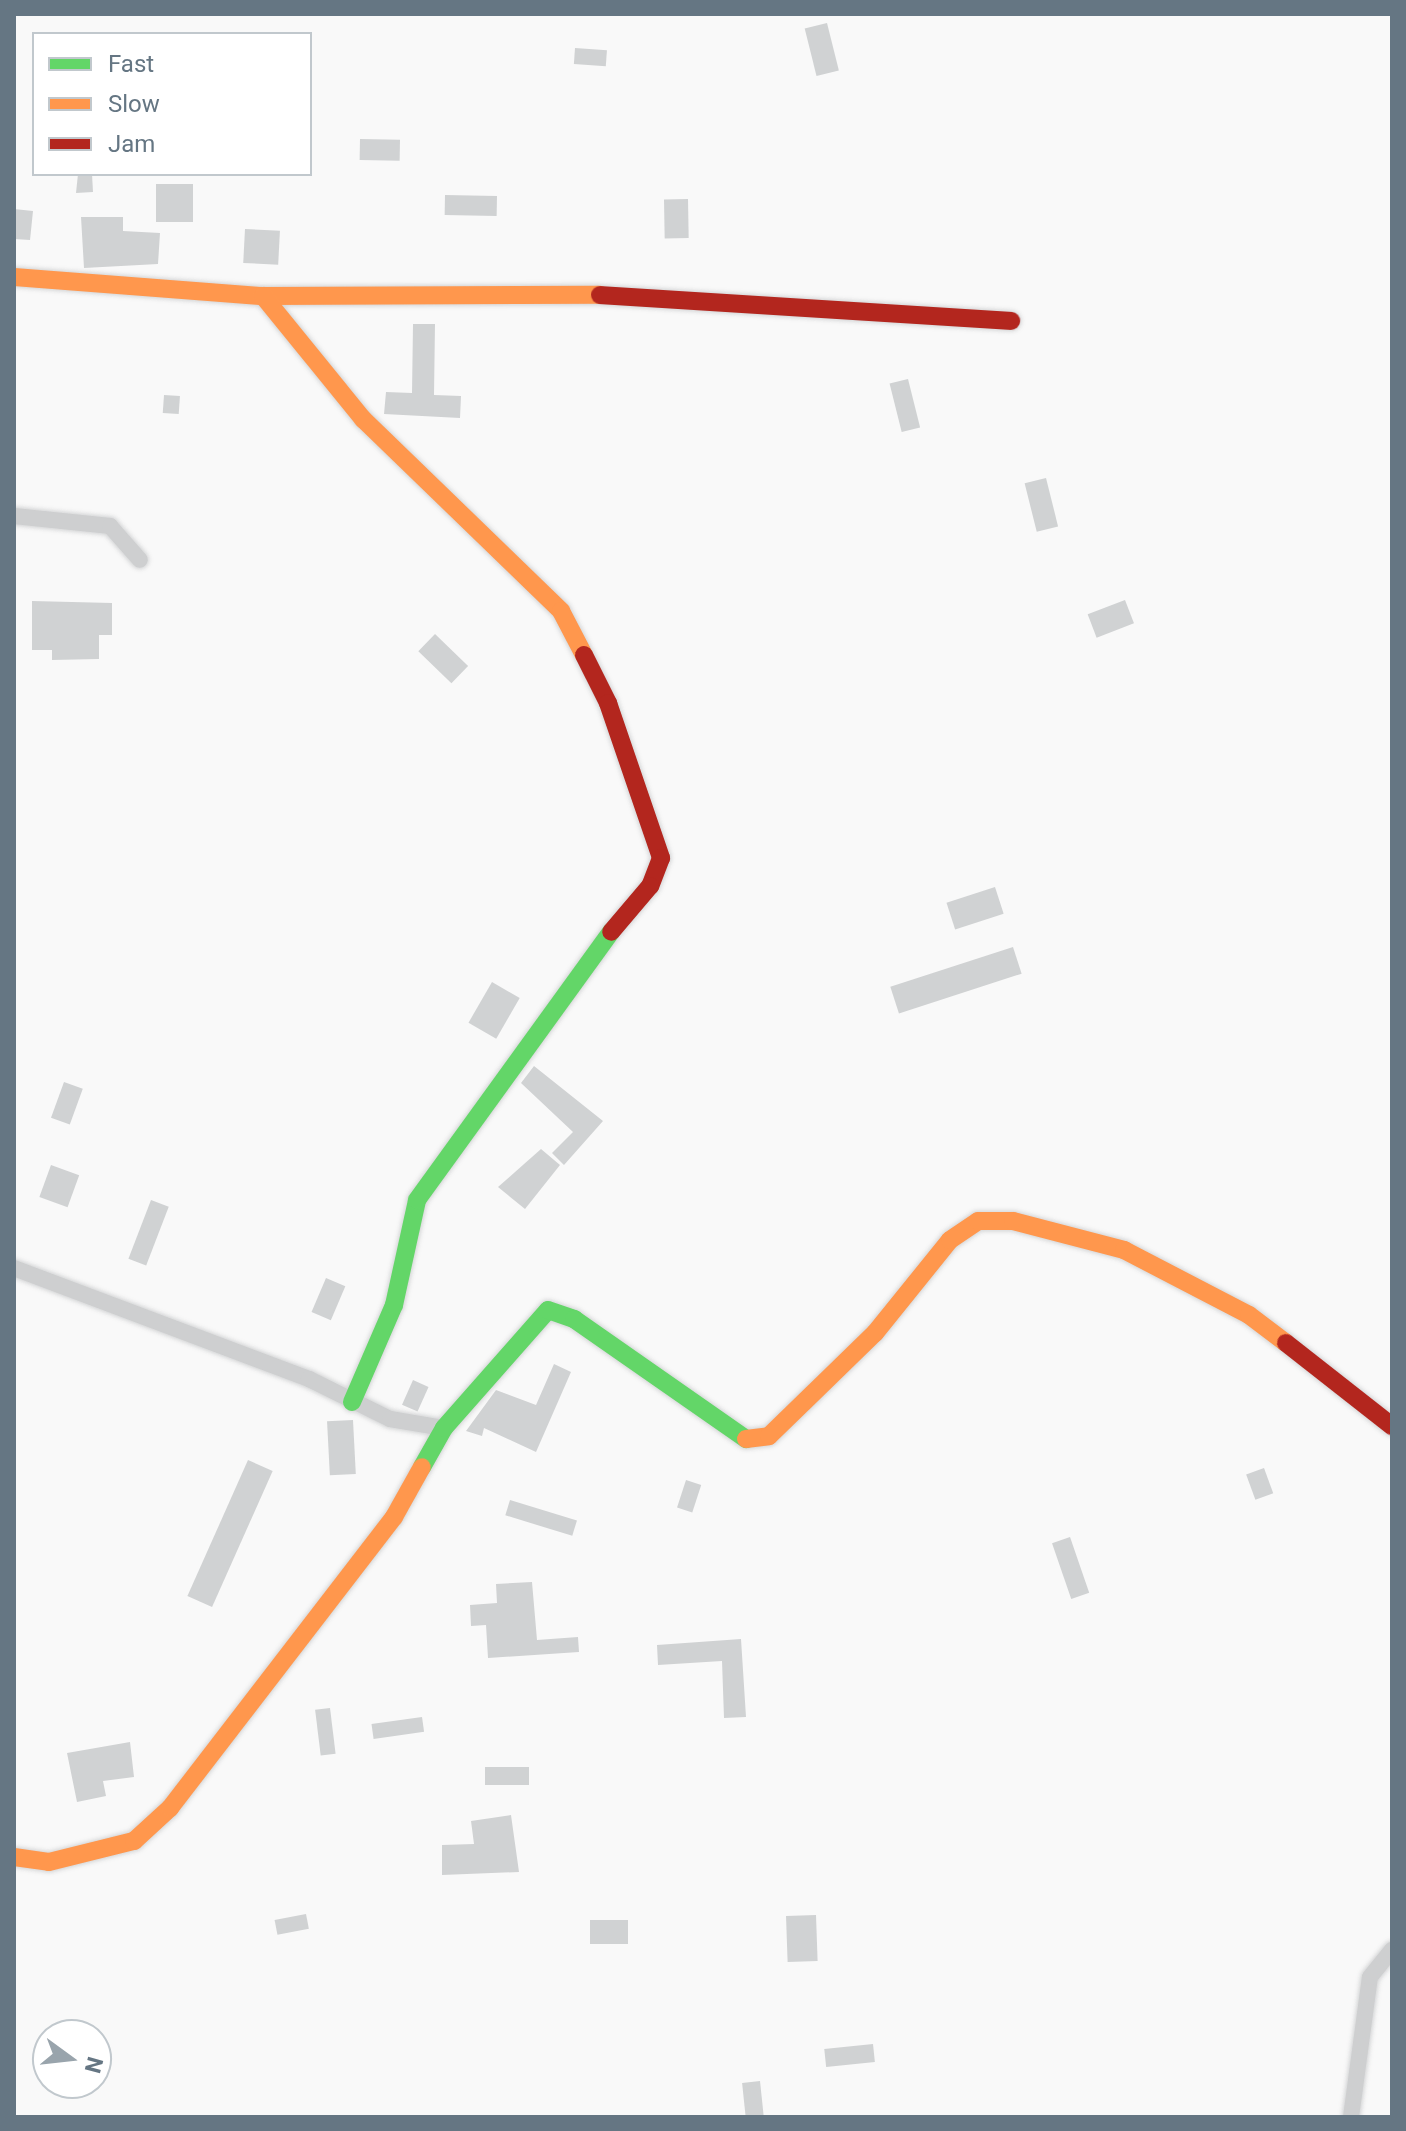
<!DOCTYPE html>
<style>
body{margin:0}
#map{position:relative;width:1406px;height:2131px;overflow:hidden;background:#f9f9f9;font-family:Roboto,sans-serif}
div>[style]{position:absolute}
.building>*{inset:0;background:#d0d2d3;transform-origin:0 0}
.roads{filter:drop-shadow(0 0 2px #d5d6d7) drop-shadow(0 0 2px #d5d6d7)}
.street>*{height:16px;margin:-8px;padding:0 8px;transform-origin:8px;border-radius:8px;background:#cecfd0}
.fast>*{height:18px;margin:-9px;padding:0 9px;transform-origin:9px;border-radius:9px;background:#63d668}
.slow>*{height:18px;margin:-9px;padding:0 9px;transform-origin:9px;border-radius:9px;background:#ff974d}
.jam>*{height:18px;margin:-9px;padding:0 9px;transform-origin:9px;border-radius:9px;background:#b3261e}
span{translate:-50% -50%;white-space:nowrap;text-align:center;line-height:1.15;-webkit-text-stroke:8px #fff;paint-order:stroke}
.frame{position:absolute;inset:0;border:16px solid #657683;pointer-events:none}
.legend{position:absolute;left:32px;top:32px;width:280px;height:144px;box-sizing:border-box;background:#fff;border:2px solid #c1c8cd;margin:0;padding:10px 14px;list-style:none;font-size:24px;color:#657683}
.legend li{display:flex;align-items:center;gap:16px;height:40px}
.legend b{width:40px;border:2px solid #c1c8cd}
.north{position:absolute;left:32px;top:2019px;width:80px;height:80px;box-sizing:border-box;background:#fff;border:2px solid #c1c8cd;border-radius:50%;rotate:105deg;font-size:22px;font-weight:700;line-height:32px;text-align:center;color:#657683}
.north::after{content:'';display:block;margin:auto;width:28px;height:36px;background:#99a4ac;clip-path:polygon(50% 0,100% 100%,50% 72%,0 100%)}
</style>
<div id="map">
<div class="building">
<div style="left:827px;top:23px;width:49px;height:23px;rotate:76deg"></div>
<div style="left:575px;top:48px;width:32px;height:16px;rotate:4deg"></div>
<div style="left:360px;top:139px;width:40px;height:21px;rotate:1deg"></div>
<div style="clip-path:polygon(78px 174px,92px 174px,93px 192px,76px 193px)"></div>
<div style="left:156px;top:184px;width:37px;height:38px"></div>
<div style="left:445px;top:195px;width:52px;height:20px;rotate:1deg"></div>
<div style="left:688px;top:199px;width:39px;height:24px;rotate:89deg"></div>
<div style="clip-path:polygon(14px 209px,33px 211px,30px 240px,14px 239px)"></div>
<div style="clip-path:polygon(81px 217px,123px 217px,123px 231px,160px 233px,158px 264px,84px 268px)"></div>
<div style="left:245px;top:229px;width:35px;height:34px;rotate:3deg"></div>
<div style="clip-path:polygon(413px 324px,435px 324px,434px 395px,461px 396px,460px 418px,384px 414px,386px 392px,412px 393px)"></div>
<div style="left:908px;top:379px;width:50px;height:19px;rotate:76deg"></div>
<div style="left:164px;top:395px;width:16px;height:18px;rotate:4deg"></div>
<div style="left:1046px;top:478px;width:50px;height:22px;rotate:76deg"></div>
<div style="left:1125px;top:600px;width:25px;height:40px;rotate:69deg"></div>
<div style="clip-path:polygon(32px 601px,112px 603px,112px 635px,99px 635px,99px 659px,52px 660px,52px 650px,32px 650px)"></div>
<div style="left:435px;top:634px;width:46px;height:24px;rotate:44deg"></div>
<div style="left:995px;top:887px;width:28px;height:51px;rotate:72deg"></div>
<div style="left:1013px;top:947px;width:28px;height:129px;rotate:72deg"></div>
<div style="left:492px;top:982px;width:32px;height:47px;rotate:30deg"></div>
<div style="clip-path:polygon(534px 1066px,603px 1121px,564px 1165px,552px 1153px,573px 1132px,521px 1083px)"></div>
<div style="left:64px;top:1082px;width:20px;height:38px;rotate:20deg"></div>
<div style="clip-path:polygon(541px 1149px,560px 1165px,525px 1209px,498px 1187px)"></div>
<div style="left:51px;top:1165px;width:30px;height:34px;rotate:20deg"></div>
<div style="left:151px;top:1200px;width:19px;height:63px;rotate:21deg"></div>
<div style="left:326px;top:1278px;width:21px;height:37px;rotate:23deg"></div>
<div style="clip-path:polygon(554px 1364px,571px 1372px,536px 1452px,484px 1428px,482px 1436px,466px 1431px,496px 1390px,536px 1405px)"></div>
<div style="left:413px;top:1380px;width:17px;height:27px;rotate:24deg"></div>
<div style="left:353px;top:1420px;width:54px;height:26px;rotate:87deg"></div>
<div style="left:248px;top:1460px;width:27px;height:149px;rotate:24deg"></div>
<div style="left:1264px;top:1468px;width:27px;height:19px;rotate:70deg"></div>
<div style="left:686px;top:1480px;width:16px;height:29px;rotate:18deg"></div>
<div style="left:510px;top:1500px;width:70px;height:16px;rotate:17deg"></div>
<div style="left:1070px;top:1537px;width:59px;height:19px;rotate:71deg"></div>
<div style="clip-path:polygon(532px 1582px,537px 1640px,578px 1637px,579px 1652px,488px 1658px,486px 1625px,471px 1626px,470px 1605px,497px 1603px,496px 1584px)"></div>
<div style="clip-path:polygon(741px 1639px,746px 1717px,724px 1718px,722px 1661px,658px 1665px,657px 1645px)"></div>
<div style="left:330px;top:1708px;width:46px;height:15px;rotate:83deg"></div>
<div style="left:422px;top:1717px;width:15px;height:51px;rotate:82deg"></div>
<div style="clip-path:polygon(130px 1742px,134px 1777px,103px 1781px,106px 1796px,77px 1802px,67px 1753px)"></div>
<div style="left:529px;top:1767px;width:18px;height:44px;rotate:90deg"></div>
<div style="clip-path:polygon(511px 1815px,519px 1872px,442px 1875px,442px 1845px,474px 1844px,471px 1821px)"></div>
<div style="left:306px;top:1914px;width:15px;height:32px;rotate:79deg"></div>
<div style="left:816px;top:1915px;width:46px;height:30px;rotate:88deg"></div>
<div style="left:628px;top:1920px;width:24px;height:38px;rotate:90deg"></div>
<div style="left:873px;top:2044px;width:18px;height:49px;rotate:84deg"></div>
<div style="left:760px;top:2081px;width:36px;height:18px;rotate:84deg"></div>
</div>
<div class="roads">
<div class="street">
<div style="left:14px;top:516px;width:97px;rotate:5.9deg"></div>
<div style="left:110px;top:526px;width:45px;rotate:48.6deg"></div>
<div style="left:14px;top:1268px;width:315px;rotate:20.6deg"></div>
<div style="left:309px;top:1379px;width:90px;rotate:26.3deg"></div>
<div style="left:390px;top:1419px;width:55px;rotate:9.5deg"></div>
<div style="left:1351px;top:2117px;width:141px;rotate:-82.3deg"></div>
<div style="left:1370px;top:1977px;width:35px;rotate:-51deg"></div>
</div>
<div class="fast">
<div style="left:352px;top:1402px;width:106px;rotate:-66.6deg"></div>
<div style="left:394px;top:1305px;width:107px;rotate:-77.6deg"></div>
<div style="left:417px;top:1200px;width:331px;rotate:-54.1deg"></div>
<div style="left:422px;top:1467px;width:45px;rotate:-60.6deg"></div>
<div style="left:444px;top:1428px;width:157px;rotate:-48.6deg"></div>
<div style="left:548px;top:1310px;width:28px;rotate:19deg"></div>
<div style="left:574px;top:1319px;width:210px;rotate:34.9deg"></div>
</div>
<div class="slow">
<div style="left:14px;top:277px;width:250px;rotate:4.4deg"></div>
<div style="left:263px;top:296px;width:337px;rotate:-0.2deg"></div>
<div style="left:263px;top:296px;width:159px;rotate:50.9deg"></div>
<div style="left:363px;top:419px;width:276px;rotate:44.1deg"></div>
<div style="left:561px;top:611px;width:50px;rotate:62.4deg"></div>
<div style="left:746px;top:1439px;width:23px;rotate:-7deg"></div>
<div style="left:769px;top:1436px;width:148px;rotate:-44.2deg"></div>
<div style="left:875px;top:1333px;width:119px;rotate:-51.1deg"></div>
<div style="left:950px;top:1240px;width:34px;rotate:-34deg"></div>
<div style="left:978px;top:1221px;width:35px"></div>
<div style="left:1013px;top:1221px;width:115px;rotate:14.6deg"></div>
<div style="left:1124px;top:1250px;width:141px;rotate:27.5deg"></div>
<div style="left:1249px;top:1315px;width:46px;rotate:37.1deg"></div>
<div style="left:14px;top:1857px;width:35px;rotate:8deg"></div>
<div style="left:49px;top:1862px;width:88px;rotate:-13.9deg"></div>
<div style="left:134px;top:1841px;width:49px;rotate:-42.5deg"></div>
<div style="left:170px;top:1808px;width:367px;rotate:-52.4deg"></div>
<div style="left:394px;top:1517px;width:57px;rotate:-60.8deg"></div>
</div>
<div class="jam">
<div style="left:600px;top:295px;width:412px;rotate:3.6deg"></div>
<div style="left:584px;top:655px;width:54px;rotate:63.4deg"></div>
<div style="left:608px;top:703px;width:164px;rotate:71.1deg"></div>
<div style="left:661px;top:858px;width:30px;rotate:111deg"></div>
<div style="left:650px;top:886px;width:60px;rotate:130.3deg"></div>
<div style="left:1286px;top:1343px;width:135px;rotate:38.1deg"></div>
</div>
</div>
<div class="frame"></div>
<ul class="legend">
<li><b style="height:10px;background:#63d668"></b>Fast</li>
<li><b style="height:10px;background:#ff974d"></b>Slow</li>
<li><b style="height:10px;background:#b3261e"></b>Jam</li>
</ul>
<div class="north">N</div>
</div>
